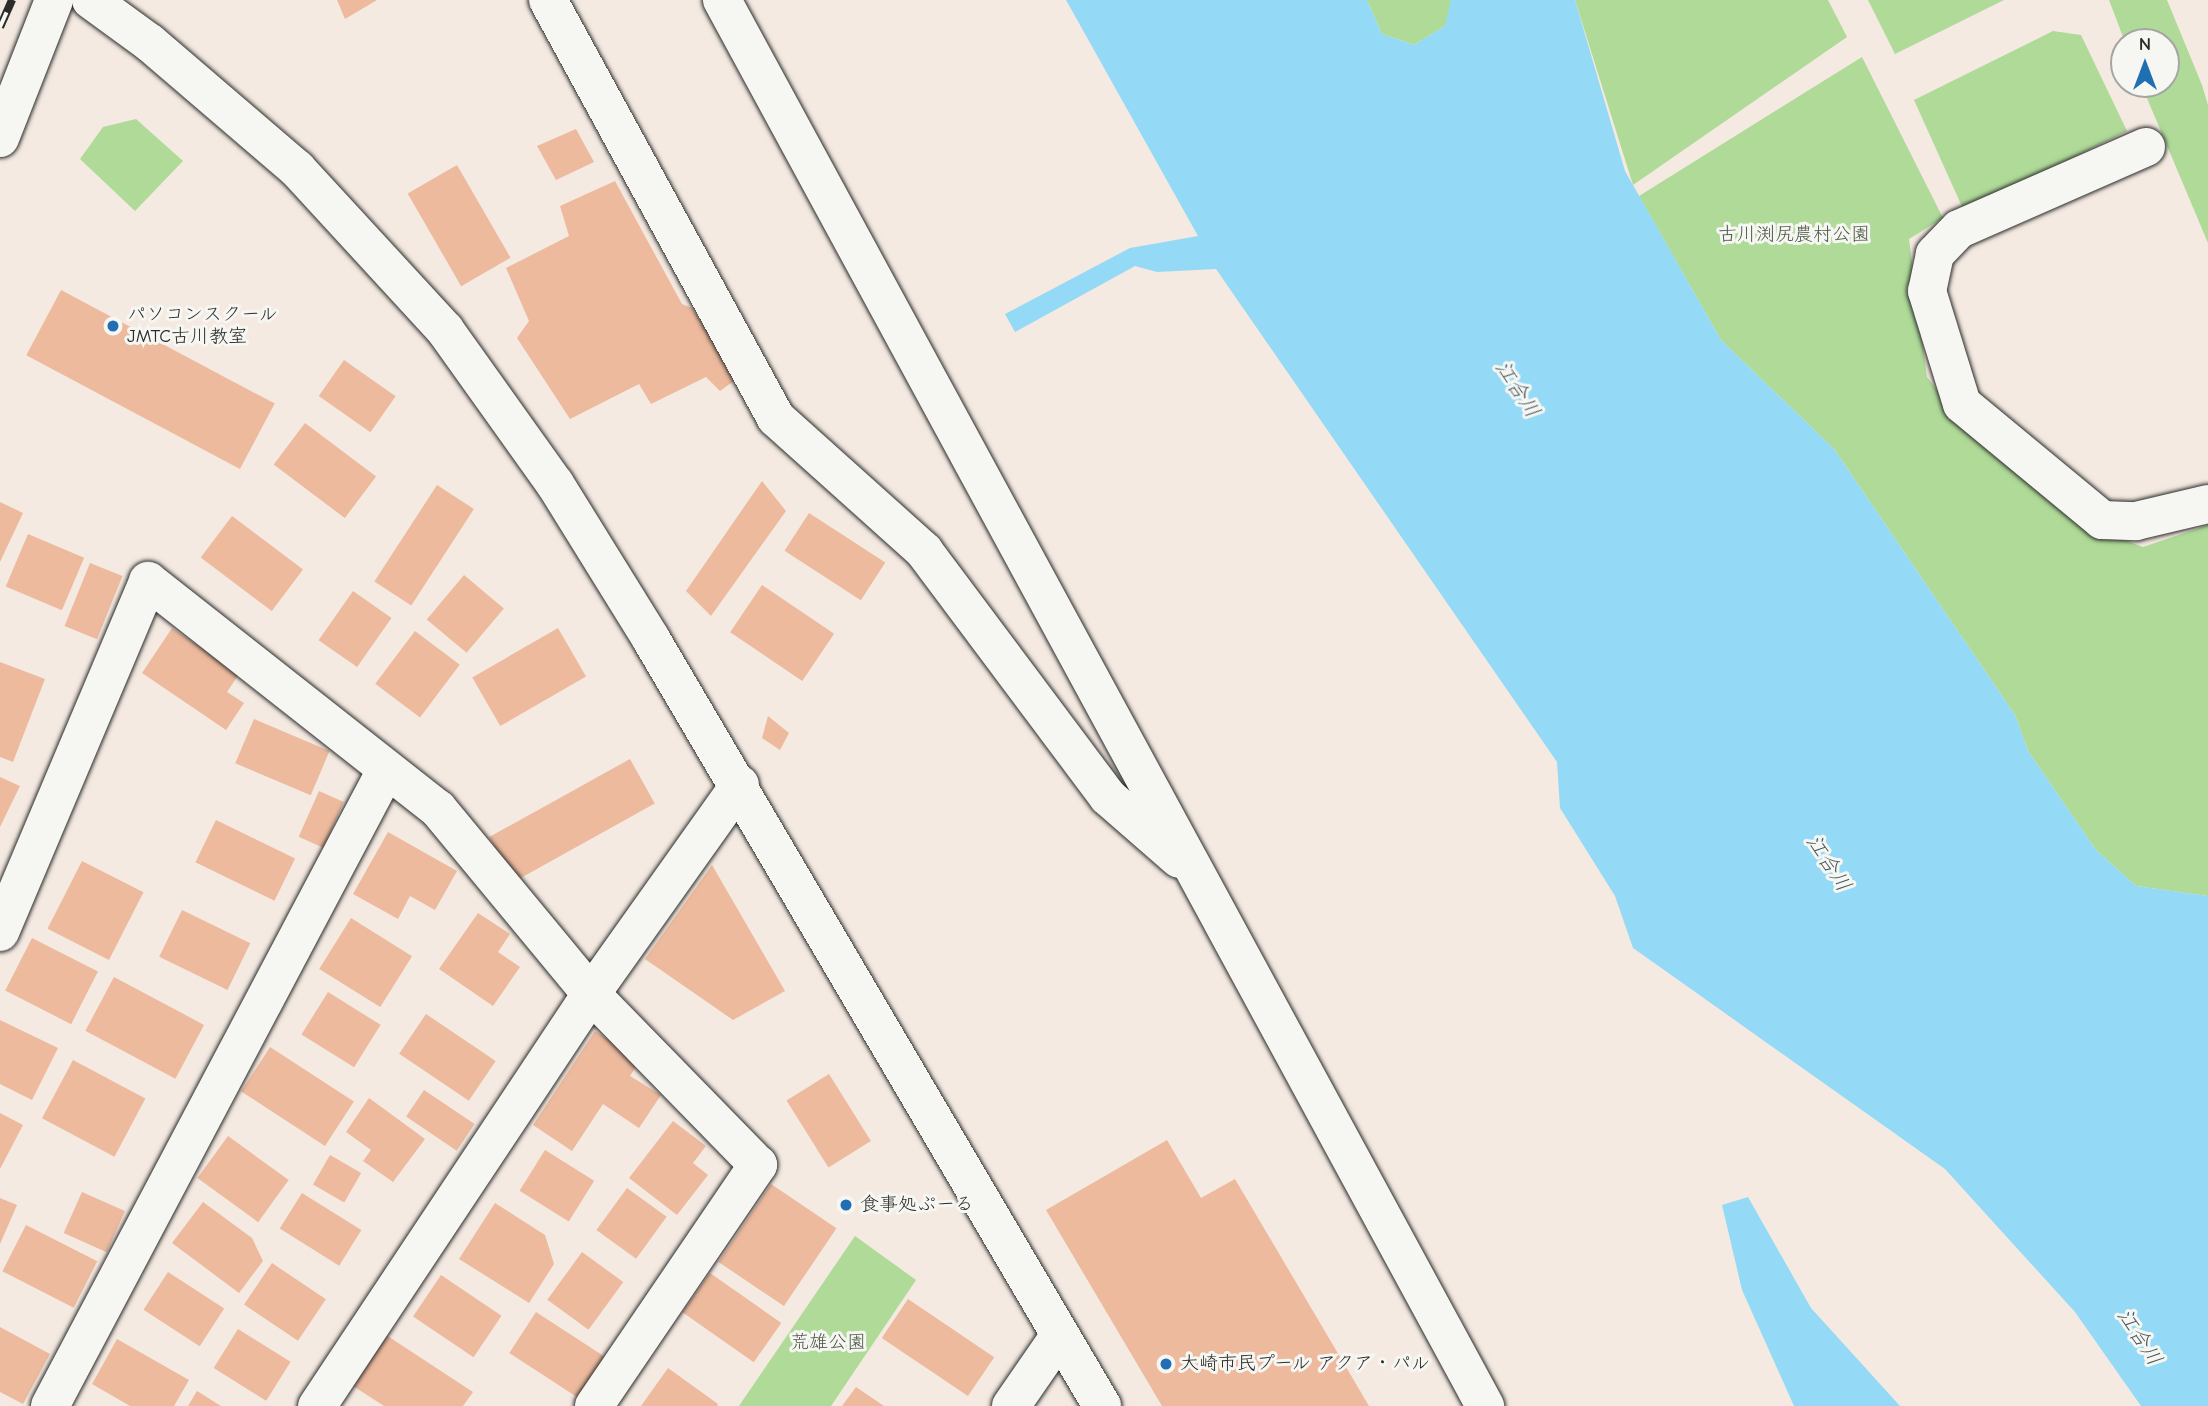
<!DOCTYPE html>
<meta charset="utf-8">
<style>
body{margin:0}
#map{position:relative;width:2208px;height:1406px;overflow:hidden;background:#f4eae1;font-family:"Comic Neue","Klee One",sans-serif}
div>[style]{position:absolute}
.green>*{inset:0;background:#afda98}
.water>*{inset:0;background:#94daf6}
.building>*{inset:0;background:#edba9e;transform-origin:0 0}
.roads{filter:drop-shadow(0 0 2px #2b2b2b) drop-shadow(0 0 2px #2b2b2b)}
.minor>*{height:38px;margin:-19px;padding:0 19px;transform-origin:19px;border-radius:19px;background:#f6f6f2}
.rail>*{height:8px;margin-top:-4px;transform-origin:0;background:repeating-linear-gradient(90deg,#f6f6f2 0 16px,#2b2b2b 0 32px);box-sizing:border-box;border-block:2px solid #2b2b2b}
.dots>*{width:19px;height:19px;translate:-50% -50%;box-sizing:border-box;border:4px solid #f6f6f2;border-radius:50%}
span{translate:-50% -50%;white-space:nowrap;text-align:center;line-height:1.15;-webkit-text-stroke:6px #f6f6f2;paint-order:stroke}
.park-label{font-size:19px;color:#4c5746}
.poi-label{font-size:19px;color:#2b2b2b}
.left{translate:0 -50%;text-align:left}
.water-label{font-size:21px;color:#45575e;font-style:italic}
.north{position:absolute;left:2110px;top:28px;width:70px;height:70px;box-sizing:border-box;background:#f6f6f2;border:2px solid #a5a5a2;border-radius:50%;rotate:0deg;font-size:19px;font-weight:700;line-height:28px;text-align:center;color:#2b2b2b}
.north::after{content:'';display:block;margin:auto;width:24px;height:32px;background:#1f6fb2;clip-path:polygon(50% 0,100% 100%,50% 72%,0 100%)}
</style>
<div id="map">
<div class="green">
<div style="clip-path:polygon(1367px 0,1451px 0,1453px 7px,1445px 26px,1414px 45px,1382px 34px)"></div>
<div style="clip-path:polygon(1575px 0,1828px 0,1847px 37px,1633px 185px)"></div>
<div style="clip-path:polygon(1868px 0,2004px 0,1895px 54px)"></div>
<div style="clip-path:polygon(2109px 0,2167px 0,2202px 85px,2208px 105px,2208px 243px,2141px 84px,2166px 84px,2166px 42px,2125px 42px)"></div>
<div style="clip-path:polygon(2053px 31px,2081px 35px,2127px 131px,1964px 211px,1914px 100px)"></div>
<div style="clip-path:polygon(1862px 57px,1943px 218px,1909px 239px,1927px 377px,1974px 438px,2085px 525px,2143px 547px,2208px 525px,2208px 896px,2136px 886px,2096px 850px,2028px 751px,2015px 715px,1834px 449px,1721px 340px,1639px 196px)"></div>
<div style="clip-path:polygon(136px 119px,183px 161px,135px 211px,80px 159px,103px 127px)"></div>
<div style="clip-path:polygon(855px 1236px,916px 1280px,831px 1406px,739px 1406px)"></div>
</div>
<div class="water">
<div style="clip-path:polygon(1066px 0,1367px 0,1382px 34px,1414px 45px,1445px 26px,1451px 0,1575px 0,1625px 171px,1721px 340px,1834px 449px,2015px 715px,2028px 751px,2096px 850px,2136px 886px,2208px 896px,2208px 1406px,2141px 1406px,2075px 1312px,1945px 1169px,1633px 948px,1615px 896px,1560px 808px,1557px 762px,1216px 269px,1157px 272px,1135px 266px,1015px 332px,1005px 314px,1130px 248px,1198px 236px)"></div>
<div style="clip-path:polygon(1748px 1197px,1811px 1308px,1900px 1406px,1794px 1406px,1742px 1290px,1722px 1205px)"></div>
</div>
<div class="building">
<div style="clip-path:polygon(337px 0,377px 0,345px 19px)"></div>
<div style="clip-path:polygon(576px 129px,594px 162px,556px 180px,537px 146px)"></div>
<div style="left:457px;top:165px;width:107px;height:57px;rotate:60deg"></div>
<div style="clip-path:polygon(615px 181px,682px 304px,692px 308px,738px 378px,720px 391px,706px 377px,651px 404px,639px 384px,570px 419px,517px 338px,529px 321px,506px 268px,569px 236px,560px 206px)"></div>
<div style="left:61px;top:290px;width:242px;height:74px;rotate:28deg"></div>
<div style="left:344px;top:360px;width:63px;height:44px;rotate:35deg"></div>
<div style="left:305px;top:423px;width:89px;height:52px;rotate:37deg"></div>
<div style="clip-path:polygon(762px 481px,786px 511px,711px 616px,686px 591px)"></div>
<div style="left:437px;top:485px;width:44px;height:115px;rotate:33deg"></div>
<div style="clip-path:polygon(0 502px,23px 513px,0 562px)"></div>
<div style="left:809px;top:513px;width:91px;height:45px;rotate:33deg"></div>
<div style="left:232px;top:516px;width:89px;height:52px;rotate:37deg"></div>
<div style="left:28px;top:534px;width:61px;height:57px;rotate:23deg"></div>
<div style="left:90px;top:563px;width:35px;height:68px;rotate:22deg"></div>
<div style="left:464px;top:575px;width:52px;height:58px;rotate:40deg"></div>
<div style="left:762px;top:585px;width:87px;height:57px;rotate:34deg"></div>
<div style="left:353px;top:591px;width:47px;height:60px;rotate:35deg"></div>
<div style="clip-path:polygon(172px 628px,239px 674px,227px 692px,244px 703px,226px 730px,142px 673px)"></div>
<div style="left:558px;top:628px;width:56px;height:99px;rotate:60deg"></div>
<div style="left:415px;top:631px;width:56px;height:66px;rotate:37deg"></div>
<div style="clip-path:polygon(0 662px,45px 679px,13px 762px,0 757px)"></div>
<div style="clip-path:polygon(768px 716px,789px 733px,780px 750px,762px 738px)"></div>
<div style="left:254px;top:719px;width:82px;height:48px;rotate:23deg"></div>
<div style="left:630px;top:759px;width:51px;height:161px;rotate:61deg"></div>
<div style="clip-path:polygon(0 777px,20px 786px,0 827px)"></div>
<div style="left:319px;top:791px;width:27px;height:50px;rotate:24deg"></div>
<div style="left:216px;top:820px;width:88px;height:47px;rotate:26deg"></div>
<div style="clip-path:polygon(388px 832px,457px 871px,435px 910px,410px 896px,398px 919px,353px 894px)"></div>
<div style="left:82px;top:861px;width:69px;height:76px;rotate:27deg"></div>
<div style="clip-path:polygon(712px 865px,785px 991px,733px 1020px,645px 959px)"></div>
<div style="left:182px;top:910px;width:76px;height:52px;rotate:26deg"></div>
<div style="clip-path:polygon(478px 913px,510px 934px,498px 952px,520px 967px,493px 1006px,439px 969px)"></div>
<div style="left:351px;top:918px;width:72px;height:60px;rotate:32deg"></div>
<div style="left:32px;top:938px;width:74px;height:59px;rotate:27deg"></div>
<div style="left:114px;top:977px;width:102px;height:61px;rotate:28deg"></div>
<div style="left:328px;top:992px;width:62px;height:50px;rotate:32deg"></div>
<div style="left:426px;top:1014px;width:84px;height:48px;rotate:34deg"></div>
<div style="clip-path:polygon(0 1020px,58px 1048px,32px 1100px,0 1084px)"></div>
<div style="clip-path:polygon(595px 1031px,640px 1060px,630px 1076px,661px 1095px,639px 1128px,603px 1104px,572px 1151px,533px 1125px)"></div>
<div style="left:270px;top:1047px;width:100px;height:53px;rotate:33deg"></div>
<div style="left:73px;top:1060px;width:82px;height:66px;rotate:28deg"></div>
<div style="left:829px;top:1074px;width:79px;height:50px;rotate:58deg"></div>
<div style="left:424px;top:1090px;width:61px;height:32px;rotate:34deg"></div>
<div style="clip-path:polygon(369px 1098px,425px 1139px,393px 1182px,363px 1161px,371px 1150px,346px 1132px)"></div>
<div style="clip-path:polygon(0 1113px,23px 1125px,0 1169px)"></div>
<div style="clip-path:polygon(673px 1121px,706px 1146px,693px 1163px,708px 1175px,677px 1215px,629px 1178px)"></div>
<div style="left:228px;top:1136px;width:75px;height:52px;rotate:36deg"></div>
<div style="clip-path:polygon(1167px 1140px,1201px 1198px,1235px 1179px,1369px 1406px,1162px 1406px,1046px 1210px)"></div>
<div style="left:545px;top:1150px;width:58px;height:48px;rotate:32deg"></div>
<div style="left:330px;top:1155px;width:36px;height:34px;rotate:30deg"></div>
<div style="left:771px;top:1184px;width:79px;height:94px;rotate:34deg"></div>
<div style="left:627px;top:1188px;width:49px;height:52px;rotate:36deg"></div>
<div style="left:82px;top:1192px;width:47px;height:45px;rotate:24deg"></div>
<div style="left:302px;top:1193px;width:70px;height:42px;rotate:32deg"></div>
<div style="clip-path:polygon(0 1198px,17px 1205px,0 1244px)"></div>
<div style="clip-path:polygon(203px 1202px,252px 1238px,263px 1261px,239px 1293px,172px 1243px)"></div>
<div style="clip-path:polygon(495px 1203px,545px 1235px,554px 1264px,529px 1303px,459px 1259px)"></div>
<div style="left:26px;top:1225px;width:80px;height:52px;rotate:27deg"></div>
<div style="left:582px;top:1252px;width:51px;height:59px;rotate:36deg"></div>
<div style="left:272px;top:1263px;width:65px;height:50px;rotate:34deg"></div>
<div style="left:168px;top:1272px;width:67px;height:45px;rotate:33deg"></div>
<div style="left:710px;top:1273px;width:87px;height:48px;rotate:35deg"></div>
<div style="left:441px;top:1275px;width:73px;height:50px;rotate:34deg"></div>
<div style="left:908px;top:1299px;width:104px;height:47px;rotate:34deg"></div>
<div style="left:536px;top:1312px;width:82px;height:49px;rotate:33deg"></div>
<div style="clip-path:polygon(0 1327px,50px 1354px,23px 1404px,0 1392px)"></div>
<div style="left:238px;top:1329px;width:62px;height:46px;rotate:32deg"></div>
<div style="clip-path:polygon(386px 1335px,473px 1392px,463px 1406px,384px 1406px,353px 1386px)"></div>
<div style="clip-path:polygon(117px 1339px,189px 1380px,174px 1406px,130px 1406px,92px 1384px)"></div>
<div style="clip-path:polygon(668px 1368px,718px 1404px,717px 1406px,641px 1406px)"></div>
<div style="clip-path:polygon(856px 1387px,884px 1406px,842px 1406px)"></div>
<div style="clip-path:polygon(197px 1391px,221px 1406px,188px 1406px)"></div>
</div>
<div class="roads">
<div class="minor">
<div style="left:91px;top:0;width:73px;rotate:36.1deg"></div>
<div style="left:150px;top:43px;width:194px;rotate:40.6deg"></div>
<div style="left:297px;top:169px;width:219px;rotate:47.4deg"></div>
<div style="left:445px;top:330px;width:189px;rotate:54.5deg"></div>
<div style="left:555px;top:484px;width:182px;rotate:58.2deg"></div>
<div style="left:651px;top:639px;width:890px;rotate:59.54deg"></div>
<div style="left:548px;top:0;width:476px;rotate:61.4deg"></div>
<div style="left:776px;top:418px;width:199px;rotate:41.9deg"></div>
<div style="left:924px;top:551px;width:307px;rotate:53.2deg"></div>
<div style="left:1108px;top:797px;width:94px;rotate:41.1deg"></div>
<div style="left:722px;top:0;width:1600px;rotate:61.51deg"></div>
<div style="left:0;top:138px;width:148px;rotate:-68.6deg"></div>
<div style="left:2146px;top:147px;width:204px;rotate:156.3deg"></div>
<div style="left:1959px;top:229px;width:35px;rotate:134deg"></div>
<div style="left:1935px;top:254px;width:38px;rotate:102deg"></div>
<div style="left:1927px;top:291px;width:118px;rotate:72.8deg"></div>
<div style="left:1962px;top:404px;width:182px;rotate:39.6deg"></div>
<div style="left:2102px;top:520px;width:34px;rotate:2deg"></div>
<div style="left:2136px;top:521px;width:74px;rotate:-13.3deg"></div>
<div style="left:0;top:932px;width:381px;rotate:-67.1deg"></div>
<div style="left:148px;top:581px;width:369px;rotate:38.2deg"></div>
<div style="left:438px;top:809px;width:240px;rotate:50.4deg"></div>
<div style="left:591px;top:994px;width:495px;rotate:123.6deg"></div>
<div style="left:50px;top:1406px;width:719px;rotate:-62.15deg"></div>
<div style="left:594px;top:1406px;width:292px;rotate:-55.8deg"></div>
<div style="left:758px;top:1165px;width:239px;rotate:-134.3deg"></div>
<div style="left:591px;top:994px;width:257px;rotate:-54.6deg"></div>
<div style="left:1011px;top:1406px;width:86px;rotate:-55.4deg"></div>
</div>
</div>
<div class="rail">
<div style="left:0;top:27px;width:30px;rotate:-66deg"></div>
</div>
<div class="dots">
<div style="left:113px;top:326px;background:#1f6fb2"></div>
<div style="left:846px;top:1205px;background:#1f6fb2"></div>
<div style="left:1166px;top:1364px;background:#1f6fb2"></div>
</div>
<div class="park-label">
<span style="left:1794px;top:235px">古川渕尻農村公園</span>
<span style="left:828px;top:1343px">荒雄公園</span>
</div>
<div class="poi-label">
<span class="left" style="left:127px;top:326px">パソコンスクール<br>JMTC古川教室</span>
<span class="left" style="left:860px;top:1205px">食事処ぷーる</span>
<span class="left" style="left:1180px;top:1364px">大崎市民プール アクア・パル</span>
</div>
<div class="water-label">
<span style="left:1518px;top:389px;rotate:57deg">江合川</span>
<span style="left:1829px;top:863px;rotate:57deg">江合川</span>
<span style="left:2140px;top:1337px;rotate:57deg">江合川</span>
</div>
<div class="north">N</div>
</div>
